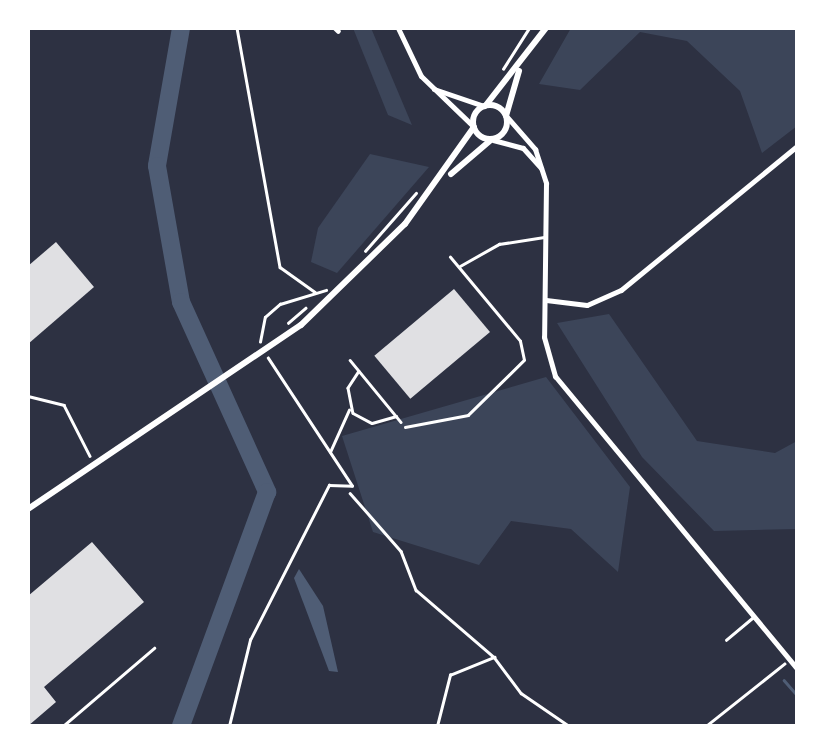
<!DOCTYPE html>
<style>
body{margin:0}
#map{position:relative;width:825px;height:754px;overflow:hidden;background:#2d3142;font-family:"DM Sans",sans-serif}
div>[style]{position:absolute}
.green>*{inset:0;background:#3c4559}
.water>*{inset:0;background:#4f5d75}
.stream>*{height:2.5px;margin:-1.25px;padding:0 1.25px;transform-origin:1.25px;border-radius:1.25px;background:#4f5d75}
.river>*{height:18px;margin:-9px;padding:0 9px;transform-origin:9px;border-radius:9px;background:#4f5d75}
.building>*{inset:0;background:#e0e0e3;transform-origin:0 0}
.path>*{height:2.5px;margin:-1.25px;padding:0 1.25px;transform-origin:1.25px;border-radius:1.25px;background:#fff}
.service>*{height:2.5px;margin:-1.25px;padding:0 1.25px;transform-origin:1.25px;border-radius:1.25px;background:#fff}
.minor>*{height:5px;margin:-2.5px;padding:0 2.5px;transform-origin:2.5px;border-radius:2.5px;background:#fff}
.secondary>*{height:6px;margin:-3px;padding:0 3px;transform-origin:3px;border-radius:3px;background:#fff}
.secondary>.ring{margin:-3px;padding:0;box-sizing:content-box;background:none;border:6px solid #fff;border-radius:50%}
span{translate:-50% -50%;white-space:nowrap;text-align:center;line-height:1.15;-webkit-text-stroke:9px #fff;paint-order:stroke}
.frame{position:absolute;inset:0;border:30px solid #fff;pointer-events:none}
</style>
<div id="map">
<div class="green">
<div style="clip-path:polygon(353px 28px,371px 28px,412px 125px,388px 115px)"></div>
<div style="clip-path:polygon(571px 28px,797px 28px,797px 126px,762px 153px,740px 91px,687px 41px,640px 32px,580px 90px,539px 84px)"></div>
<div style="clip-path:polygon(370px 154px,429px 167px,337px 273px,311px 262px,318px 228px)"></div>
<div style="clip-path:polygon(609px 314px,697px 441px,775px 453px,797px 441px,797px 529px,714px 531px,642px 457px,557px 323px)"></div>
<div style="clip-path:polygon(546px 377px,630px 487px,618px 572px,571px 529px,511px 521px,479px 565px,373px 532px,342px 436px)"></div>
</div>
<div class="water">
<div style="clip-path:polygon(299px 569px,323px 606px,338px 672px,329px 671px,294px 578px)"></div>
</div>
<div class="stream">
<div style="left:784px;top:680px;width:21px;rotate:49deg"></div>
</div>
<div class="river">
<div style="left:181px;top:28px;width:140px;rotate:99.9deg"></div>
<div style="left:157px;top:166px;width:138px;rotate:80deg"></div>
<div style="left:181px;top:302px;width:209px;rotate:65.6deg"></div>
<div style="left:267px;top:492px;width:249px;rotate:110.2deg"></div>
</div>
<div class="building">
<div style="clip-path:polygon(56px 242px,94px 287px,28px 344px,28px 266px)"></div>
<div style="left:454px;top:289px;width:56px;height:104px;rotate:50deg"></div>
<div style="clip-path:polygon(92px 542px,144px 602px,44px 687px,56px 702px,28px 726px,28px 596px)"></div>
</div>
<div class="path">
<div style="left:237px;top:28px;width:243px;rotate:79.8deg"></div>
<div style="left:280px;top:267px;width:43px;rotate:35.5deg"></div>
<div style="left:503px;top:69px;width:49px;rotate:-57.6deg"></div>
<div style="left:365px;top:251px;width:77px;rotate:-48.7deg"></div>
<div style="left:288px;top:323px;width:23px;rotate:-41deg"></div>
<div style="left:260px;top:342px;width:25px;rotate:-79deg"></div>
<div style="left:265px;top:317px;width:20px;rotate:-41deg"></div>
<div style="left:280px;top:304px;width:48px;rotate:-16.9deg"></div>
<div style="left:350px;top:360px;width:80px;rotate:50.6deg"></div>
<div style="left:359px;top:371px;width:20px;rotate:123deg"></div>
<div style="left:348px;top:388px;width:25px;rotate:79deg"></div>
<div style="left:353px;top:413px;width:21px;rotate:28deg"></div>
<div style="left:372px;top:423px;width:25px;rotate:-16deg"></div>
<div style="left:28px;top:396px;width:37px;rotate:14deg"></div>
<div style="left:64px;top:405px;width:57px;rotate:63deg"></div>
<div style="left:330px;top:452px;width:46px;rotate:-65.7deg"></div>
<div style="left:350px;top:493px;width:77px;rotate:48.7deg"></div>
<div style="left:401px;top:551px;width:42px;rotate:69deg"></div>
<div style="left:416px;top:590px;width:103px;rotate:40.7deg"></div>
<div style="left:229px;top:726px;width:89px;rotate:-76.3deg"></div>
<div style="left:250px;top:640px;width:174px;rotate:-63deg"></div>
<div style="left:329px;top:485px;width:23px;rotate:2deg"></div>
<div style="left:352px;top:486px;width:153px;rotate:-123.3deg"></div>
<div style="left:437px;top:726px;width:53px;rotate:-75.7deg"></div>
<div style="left:450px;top:675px;width:48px;rotate:-22.2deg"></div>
<div style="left:494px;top:657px;width:45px;rotate:53.1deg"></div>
<div style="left:521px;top:693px;width:58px;rotate:34.5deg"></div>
<div style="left:706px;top:726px;width:100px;rotate:-38.5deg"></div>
</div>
<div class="service">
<div style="left:460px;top:266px;width:45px;rotate:-29.4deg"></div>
<div style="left:499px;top:244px;width:47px;rotate:-8.7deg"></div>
<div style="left:405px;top:427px;width:64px;rotate:-10.8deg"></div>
<div style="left:468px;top:415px;width:78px;rotate:-44.5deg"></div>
<div style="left:524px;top:360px;width:19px;rotate:-102deg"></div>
<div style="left:520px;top:341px;width:109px;rotate:-129.8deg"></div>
<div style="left:726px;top:640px;width:34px;rotate:-40deg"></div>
<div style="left:63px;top:726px;width:120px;rotate:-40.6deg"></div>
</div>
<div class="minor">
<div style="left:335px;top:28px;width:4px;rotate:45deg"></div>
<div style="left:398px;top:28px;width:53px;rotate:64.4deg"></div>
<div style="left:421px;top:76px;width:72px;rotate:43.9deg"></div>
<div style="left:434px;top:89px;width:53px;rotate:18.8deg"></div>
<div style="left:507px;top:117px;width:43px;rotate:48.8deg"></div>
<div style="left:535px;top:149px;width:36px;rotate:72deg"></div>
<div style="left:546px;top:183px;width:154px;rotate:90.7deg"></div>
<div style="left:544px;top:337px;width:41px;rotate:74.2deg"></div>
<div style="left:555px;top:376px;width:381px;rotate:50.4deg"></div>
<div style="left:493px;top:140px;width:31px;rotate:15deg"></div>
<div style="left:523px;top:148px;width:27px;rotate:48deg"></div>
<div style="left:546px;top:300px;width:41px;rotate:7deg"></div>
<div style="left:587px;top:305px;width:37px;rotate:-24deg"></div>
<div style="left:621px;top:290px;width:229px;rotate:-39.3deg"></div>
</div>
<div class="secondary">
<div class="ring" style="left:473px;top:105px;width:28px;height:28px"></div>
<div style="left:486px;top:105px;width:98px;rotate:-52.1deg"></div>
<div style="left:506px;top:116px;width:47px;rotate:-73.9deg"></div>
<div style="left:451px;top:174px;width:52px;rotate:-40.4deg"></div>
<div style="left:28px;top:509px;width:329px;rotate:-34deg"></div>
<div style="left:301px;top:325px;width:145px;rotate:-44.2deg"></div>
<div style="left:405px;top:224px;width:119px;rotate:-54.6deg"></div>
</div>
<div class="frame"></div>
</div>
